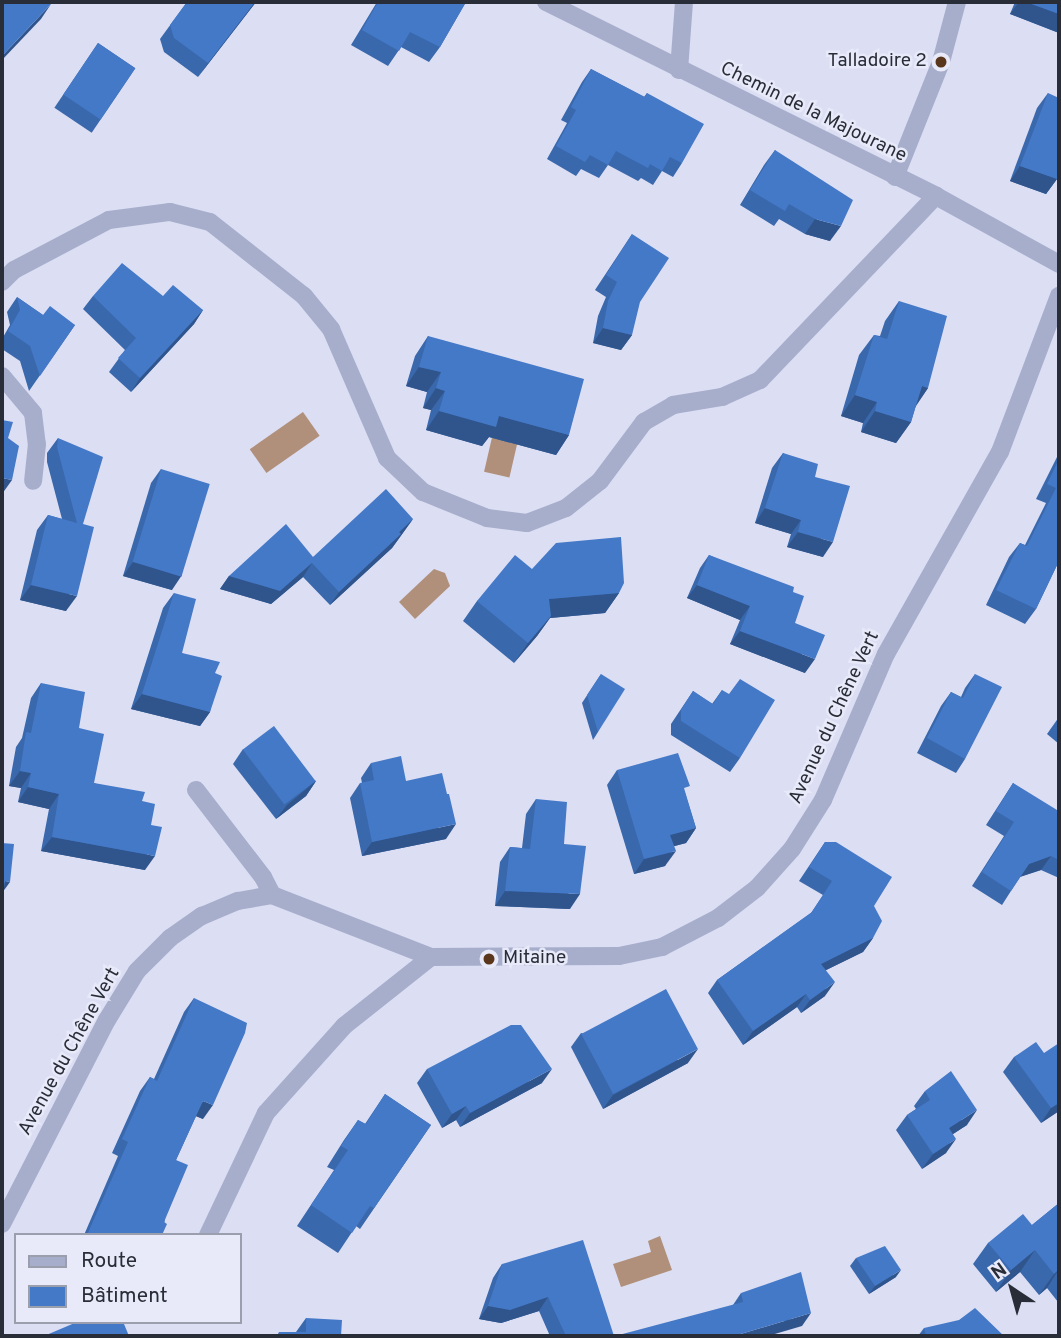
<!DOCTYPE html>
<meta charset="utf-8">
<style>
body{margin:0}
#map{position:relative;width:1061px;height:1338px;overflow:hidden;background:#dcdef3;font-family:Overpass,sans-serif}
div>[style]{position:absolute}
.water>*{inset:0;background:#b0907a;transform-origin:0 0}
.lane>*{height:18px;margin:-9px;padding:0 9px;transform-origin:9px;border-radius:9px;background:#a7aecb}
.street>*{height:18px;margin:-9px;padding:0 9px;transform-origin:9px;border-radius:9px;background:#a7aecb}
.wall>*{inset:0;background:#3a68ac;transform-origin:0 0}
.shaded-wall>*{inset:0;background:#30558c}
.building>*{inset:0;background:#4479c8;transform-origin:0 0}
.dots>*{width:19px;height:19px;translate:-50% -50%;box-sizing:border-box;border:4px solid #e8eafa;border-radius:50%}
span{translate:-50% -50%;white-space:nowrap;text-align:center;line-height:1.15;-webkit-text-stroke:5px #e8eafa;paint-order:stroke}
.poi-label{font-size:19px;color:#282d37}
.right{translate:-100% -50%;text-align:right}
.left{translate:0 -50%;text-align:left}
.street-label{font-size:19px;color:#282d37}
.frame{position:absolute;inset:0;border:4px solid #282d37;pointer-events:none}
.legend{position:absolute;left:14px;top:1233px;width:228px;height:91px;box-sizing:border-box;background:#e8eafa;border:2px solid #9b9eac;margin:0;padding:9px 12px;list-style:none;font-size:21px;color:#282d37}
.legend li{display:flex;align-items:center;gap:14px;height:35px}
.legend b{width:35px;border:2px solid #9b9eac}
.north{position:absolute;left:977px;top:1254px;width:70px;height:70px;-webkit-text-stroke:5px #e8eafa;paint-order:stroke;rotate:324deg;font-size:19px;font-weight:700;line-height:28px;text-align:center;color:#282d37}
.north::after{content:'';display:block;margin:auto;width:24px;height:32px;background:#282d37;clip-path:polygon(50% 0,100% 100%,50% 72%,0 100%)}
</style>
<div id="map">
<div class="water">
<div style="left:303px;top:412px;width:29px;height:65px;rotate:55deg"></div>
<div style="left:496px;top:420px;width:26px;height:53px;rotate:13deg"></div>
<div style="clip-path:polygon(434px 569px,445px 573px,450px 586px,415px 619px,399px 602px)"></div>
<div style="clip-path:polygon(660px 1236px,672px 1270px,621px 1287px,613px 1264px,651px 1252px,648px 1241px)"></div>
</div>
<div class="lane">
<div style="left:2px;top:376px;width:48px;rotate:50deg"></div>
<div style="left:33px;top:413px;width:31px;rotate:83deg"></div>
<div style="left:37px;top:444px;width:37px;rotate:96deg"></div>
</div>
<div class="street">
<div style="left:546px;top:2px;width:436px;rotate:26.4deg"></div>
<div style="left:936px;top:196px;width:141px;rotate:28.9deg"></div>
<div style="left:679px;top:70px;width:68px;rotate:-85.8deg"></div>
<div style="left:895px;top:177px;width:124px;rotate:-68.2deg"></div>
<div style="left:941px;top:62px;width:62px;rotate:-75.1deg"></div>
<div style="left:2px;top:282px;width:17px;rotate:-45deg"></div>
<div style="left:14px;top:270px;width:107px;rotate:-27.8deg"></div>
<div style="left:109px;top:220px;width:62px;rotate:-7.5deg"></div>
<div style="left:170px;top:212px;width:41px;rotate:14deg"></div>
<div style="left:210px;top:222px;width:120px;rotate:38.2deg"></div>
<div style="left:304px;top:296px;width:43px;rotate:50.7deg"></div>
<div style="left:331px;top:329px;width:141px;rotate:66.5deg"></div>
<div style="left:387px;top:458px;width:50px;rotate:43.4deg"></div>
<div style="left:423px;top:492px;width:69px;rotate:22.1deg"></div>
<div style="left:487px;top:518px;width:40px;rotate:7.1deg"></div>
<div style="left:527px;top:523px;width:42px;rotate:-21deg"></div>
<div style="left:566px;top:508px;width:43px;rotate:-38.5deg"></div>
<div style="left:600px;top:481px;width:74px;rotate:-53.3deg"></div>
<div style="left:644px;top:422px;width:34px;rotate:-30deg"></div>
<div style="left:673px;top:405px;width:50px;rotate:-9.3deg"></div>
<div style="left:722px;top:397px;width:42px;rotate:-24.1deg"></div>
<div style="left:760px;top:380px;width:255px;rotate:-46.3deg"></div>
<div style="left:196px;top:790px;width:110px;rotate:52.4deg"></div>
<div style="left:263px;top:877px;width:20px;rotate:63deg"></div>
<div style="left:2px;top:1224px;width:229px;rotate:-62.8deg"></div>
<div style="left:107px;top:1020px;width:57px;rotate:-58.5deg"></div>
<div style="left:137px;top:971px;width:47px;rotate:-45deg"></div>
<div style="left:170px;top:938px;width:39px;rotate:-35deg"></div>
<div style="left:202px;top:916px;width:39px;rotate:-23deg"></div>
<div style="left:238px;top:901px;width:35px;rotate:-10deg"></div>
<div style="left:272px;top:895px;width:171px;rotate:21.3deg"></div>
<div style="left:431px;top:957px;width:188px;rotate:-0.3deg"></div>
<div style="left:619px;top:956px;width:44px;rotate:-11.8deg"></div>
<div style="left:662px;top:947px;width:63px;rotate:-27.4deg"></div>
<div style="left:718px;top:918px;width:49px;rotate:-37.6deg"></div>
<div style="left:757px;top:888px;width:52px;rotate:-48.1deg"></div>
<div style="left:792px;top:849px;width:58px;rotate:-57.7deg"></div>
<div style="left:823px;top:800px;width:159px;rotate:-66.7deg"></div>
<div style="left:886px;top:654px;width:232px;rotate:-60.6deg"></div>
<div style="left:1000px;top:452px;width:167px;rotate:-69.3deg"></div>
<div style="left:208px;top:1235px;width:135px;rotate:-64.6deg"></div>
<div style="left:266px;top:1113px;width:117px;rotate:-48.1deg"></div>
<div style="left:344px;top:1026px;width:111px;rotate:-38.4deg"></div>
</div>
<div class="wall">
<div style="clip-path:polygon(187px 2px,256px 2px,198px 77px,164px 52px,160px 39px)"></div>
<div style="clip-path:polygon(377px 2px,466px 2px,440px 47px,429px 62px,401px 47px,388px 66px,351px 45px)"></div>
<div style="clip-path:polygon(1015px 2px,1059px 2px,1059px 33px,1010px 14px)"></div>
<div style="left:98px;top:43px;width:45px;height:78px;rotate:34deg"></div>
<div style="clip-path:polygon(591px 69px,644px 97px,647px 93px,682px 163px,673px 177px,662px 171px,653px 185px,641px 178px,638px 181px,608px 165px,599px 178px,581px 169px,576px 176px,547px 159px,567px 123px,561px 120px,582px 82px)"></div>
<div style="clip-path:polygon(1048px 93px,1057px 179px,1046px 194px,1010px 181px,1037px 108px)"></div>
<div style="clip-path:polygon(775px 150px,830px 241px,805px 234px,779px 219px,774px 226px,740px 205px,764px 165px)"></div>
<div style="clip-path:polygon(632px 234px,632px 335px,621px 350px,593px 343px,598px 316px,606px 297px,595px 290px)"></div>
<div style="clip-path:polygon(93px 296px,163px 296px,203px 310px,194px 324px,131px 392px,109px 372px,125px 350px,83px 309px)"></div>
<div style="clip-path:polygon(17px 297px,43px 315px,75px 325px,29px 391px,20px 361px,2px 349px,2px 339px,10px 325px,7px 312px)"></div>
<div style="clip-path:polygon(899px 301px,928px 388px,916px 405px,911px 422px,896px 443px,861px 432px,863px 423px,841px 416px,859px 355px,874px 335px,880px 336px,885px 321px)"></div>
<div style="clip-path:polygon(428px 336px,569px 435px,556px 455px,489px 437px,482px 446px,426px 430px,431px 410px,423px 408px,427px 392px,406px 386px,415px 356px)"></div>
<div style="clip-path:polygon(58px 438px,83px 524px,66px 611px,20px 600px,37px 530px,48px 515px,62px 519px,47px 462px,47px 453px)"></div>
<div style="clip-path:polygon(783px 453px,815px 477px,823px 557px,787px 547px,791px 534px,755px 523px,772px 468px)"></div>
<div style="clip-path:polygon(1059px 453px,1059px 561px,1036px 609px,1025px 624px,986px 605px,1009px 557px,1020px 543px,1025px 545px,1046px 503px,1036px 499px)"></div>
<div style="clip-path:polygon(161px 469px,172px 590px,123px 576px,151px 483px)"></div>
<div style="clip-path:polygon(413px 519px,392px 548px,330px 605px,303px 577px,271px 604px,220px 589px,229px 576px,313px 557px)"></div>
<div style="clip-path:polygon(709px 555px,793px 592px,795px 623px,805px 673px,730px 644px,740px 620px,687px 598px,700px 568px)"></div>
<div style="clip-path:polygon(532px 569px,619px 593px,605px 613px,550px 618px,537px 636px,514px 663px,463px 621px,477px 601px)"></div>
<div style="clip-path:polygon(174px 593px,182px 653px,215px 673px,210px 712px,200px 726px,131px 709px,163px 608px)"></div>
<div style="clip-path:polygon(601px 674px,598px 732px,593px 740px,582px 703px)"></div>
<div style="clip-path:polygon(975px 674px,965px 759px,956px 773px,917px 753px,941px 706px,951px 692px,961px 697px,965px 688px)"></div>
<div style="clip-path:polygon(41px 683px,79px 728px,94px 783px,142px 801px,151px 825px,145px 870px,41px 851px,49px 809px,18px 802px,21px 788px,9px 786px,16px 747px,22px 738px,31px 698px)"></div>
<div style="clip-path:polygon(722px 690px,740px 758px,730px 772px,671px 735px,671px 724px,693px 691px,712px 704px)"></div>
<div style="clip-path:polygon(1059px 717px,1059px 744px,1047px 734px)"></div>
<div style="clip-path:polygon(243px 749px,316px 781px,306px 796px,276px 819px,233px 764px)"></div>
<div style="clip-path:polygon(371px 763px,406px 781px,446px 839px,362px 856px,350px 798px,360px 783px,362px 783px,361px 778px)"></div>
<div style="clip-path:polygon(617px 770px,685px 793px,696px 828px,686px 843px,674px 846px,665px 866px,634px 874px,607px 785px)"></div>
<div style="clip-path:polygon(1013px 783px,1059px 817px,1059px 878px,1041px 870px,1020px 877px,1002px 905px,972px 886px,1004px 836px,986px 825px)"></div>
<div style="clip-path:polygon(536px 799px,564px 844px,570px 909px,495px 906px,500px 862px,510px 847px,522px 848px,526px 814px)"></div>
<div style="clip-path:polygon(825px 842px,874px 906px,873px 938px,863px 952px,826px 970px,825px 996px,801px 1013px,797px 1007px,743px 1045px,708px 993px,717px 980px,811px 913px,823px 895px,799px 881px)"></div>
<div style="clip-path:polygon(194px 998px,203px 1119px,196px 1116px,176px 1160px,162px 1235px,84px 1235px,118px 1156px,112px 1153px,140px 1091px,150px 1077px,154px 1079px,184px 1012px)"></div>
<div style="clip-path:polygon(581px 1033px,688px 1063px,603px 1109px,571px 1047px)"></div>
<div style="clip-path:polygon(1044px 1053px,1059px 1111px,1041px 1123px,1003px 1072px,1014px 1057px)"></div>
<div style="clip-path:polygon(427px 1069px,542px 1083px,460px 1127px,456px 1120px,442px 1128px,417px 1083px)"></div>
<div style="clip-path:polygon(925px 1091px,967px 1125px,953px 1134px,946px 1153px,922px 1169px,896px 1130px,907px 1115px,916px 1109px,914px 1106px)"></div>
<div style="clip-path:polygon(385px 1094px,431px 1125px,360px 1229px,356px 1226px,338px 1253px,297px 1226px,334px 1170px,327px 1167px,344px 1140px,358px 1120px,365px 1124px)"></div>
<div style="clip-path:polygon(1059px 1203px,1059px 1301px,1058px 1302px,1047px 1288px,1039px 1295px,1020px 1272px,996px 1292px,973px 1264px,988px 1243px,1032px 1225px)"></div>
<div style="clip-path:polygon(856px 1258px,896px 1277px,869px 1294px,850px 1266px)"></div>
<div style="clip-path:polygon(502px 1264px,614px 1336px,550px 1336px,539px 1311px,501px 1323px,479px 1319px,493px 1278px)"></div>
<div style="clip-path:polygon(741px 1293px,802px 1326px,733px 1305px)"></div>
<div style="clip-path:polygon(306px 1318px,341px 1336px,277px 1336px,279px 1332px,296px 1332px)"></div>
<div style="clip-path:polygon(924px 1328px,1004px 1336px,918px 1336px)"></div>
</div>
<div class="shaded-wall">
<div style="clip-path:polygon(255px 2px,256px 2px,198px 77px,208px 63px)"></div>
<div style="clip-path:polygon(1019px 2px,1026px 2px,1059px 14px,1059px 33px,1010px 14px)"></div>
<div style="clip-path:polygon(51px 4px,41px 19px,2px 60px,3px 55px)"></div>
<div style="clip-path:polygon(1020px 166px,1057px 179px,1046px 194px,1010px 181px)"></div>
<div style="clip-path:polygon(815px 219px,841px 226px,830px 241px,805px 234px)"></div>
<div style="clip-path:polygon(203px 310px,194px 324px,131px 392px,140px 378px)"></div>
<div style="clip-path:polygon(603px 328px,632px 335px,621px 350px,593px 343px)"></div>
<div style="clip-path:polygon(419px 367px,441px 372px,427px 392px,406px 386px)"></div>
<div style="clip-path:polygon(922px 386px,928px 388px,914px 409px)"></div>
<div style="clip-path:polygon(436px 388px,445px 391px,431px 410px,423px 408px)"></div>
<div style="clip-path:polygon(855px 395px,877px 402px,863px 423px,841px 416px)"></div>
<div style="clip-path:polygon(439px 411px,499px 416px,569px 435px,556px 455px,489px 437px,482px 446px,426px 430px)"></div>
<div style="clip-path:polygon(875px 411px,911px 422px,896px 443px,861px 432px)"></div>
<div style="clip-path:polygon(2px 478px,12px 480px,2px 494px)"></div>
<div style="clip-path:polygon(765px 508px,801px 520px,791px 534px,755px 523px)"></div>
<div style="clip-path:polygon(413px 519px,392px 548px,330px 605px,339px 592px)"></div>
<div style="clip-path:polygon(798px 532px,833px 542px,823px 557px,787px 547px)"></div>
<div style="clip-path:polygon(133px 562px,182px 575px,172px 590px,123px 576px)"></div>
<div style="clip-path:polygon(312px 563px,303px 577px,271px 604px,220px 589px,229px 576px)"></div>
<div style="clip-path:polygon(31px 585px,77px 596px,66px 611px,20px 600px)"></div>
<div style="clip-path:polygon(697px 585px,750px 606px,740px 620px,687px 598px)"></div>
<div style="clip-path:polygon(619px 593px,605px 613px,550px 618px,537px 636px,514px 663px,528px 643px,549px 599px)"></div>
<div style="clip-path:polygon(740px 631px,815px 659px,805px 673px,730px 644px)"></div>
<div style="clip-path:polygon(142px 694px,210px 712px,200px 726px,131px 709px)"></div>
<div style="clip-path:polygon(20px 771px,31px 773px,21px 788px,9px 786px)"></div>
<div style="clip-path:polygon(316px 781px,306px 796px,276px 819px,287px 805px)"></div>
<div style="clip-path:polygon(28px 787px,59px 794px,49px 809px,18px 802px)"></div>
<div style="clip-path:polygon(456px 824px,446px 839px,362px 856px,372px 842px)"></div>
<div style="clip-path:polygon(696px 828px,686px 843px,660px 850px,670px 835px)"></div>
<div style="clip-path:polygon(52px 837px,155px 856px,145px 870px,41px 851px)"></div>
<div style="clip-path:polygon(676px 851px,665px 866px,634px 874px,644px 859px)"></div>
<div style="clip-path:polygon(1051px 856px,1041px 870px,1019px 877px,1029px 864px)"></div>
<div style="clip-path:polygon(5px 881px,10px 882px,2px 893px,3px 893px,2px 896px,2px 886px)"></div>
<div style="clip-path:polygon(505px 891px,580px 894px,570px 909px,495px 906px)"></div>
<div style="clip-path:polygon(873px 938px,863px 952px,812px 977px,821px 964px)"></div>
<div style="clip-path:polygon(835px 982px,825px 996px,801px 1013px,810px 1000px)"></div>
<div style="clip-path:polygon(806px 994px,797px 1007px,743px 1045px,753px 1031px)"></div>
<div style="clip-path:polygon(698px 1049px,688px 1063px,603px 1109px,613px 1095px)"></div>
<div style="clip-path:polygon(552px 1069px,542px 1083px,460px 1127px,470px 1113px)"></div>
<div style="clip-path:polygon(203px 1101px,213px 1105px,203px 1119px,193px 1115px)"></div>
<div style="clip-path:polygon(1059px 1103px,1059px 1111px,1041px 1123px,1051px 1108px)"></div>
<div style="clip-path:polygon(466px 1106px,456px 1120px,442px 1128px,452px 1114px)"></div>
<div style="clip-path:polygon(977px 1110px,967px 1125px,939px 1143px,949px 1128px)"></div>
<div style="clip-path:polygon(956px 1139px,946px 1153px,922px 1169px,933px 1154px)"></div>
<div style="clip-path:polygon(1035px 1250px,1020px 1272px,996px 1292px,1011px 1270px)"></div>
<div style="clip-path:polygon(1059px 1269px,1047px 1288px,1039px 1295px,1054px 1274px)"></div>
<div style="clip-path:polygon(901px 1270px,896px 1277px,869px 1294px,875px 1286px)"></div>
<div style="clip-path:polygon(548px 1297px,539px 1311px,501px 1323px,479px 1319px,488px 1306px)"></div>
<div style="clip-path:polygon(811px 1313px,802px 1326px,768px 1336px,734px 1336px)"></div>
</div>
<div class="building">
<div style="clip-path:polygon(2px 2px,48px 2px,51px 4px,3px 55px,2px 54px)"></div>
<div style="clip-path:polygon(187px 2px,255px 2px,208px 63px,174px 38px,170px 25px)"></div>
<div style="clip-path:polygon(378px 2px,424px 2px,427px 3px,428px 2px,466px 2px,440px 47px,410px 32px,399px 51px,362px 30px)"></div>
<div style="clip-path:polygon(1026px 2px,1059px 2px,1059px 14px)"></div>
<div style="left:98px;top:43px;width:45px;height:62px;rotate:34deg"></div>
<div style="clip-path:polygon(591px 69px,645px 97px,647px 93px,704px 124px,682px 163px,670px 157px,662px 171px,650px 164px,648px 168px,616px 151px,608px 165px,590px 155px,585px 162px,556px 146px,576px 110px,571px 107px)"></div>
<div style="clip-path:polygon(1048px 93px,1059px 98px,1059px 172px,1057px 179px,1020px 166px)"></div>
<div style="clip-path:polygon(775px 150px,853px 200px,841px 226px,815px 219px,789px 204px,785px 211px,750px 190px)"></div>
<div style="clip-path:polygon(632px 234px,669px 258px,640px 302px,632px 335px,603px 328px,608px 301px,617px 282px,606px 275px)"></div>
<div style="clip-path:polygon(122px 263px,163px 296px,173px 285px,203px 310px,140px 378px,118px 358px,136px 338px,93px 296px)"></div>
<div style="clip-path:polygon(17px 297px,43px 315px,50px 306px,75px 325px,40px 376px,30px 346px,8px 331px,20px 310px)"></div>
<div style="clip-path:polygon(899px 301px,947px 316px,928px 388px,922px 386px,911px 422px,875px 411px,877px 402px,855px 395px,874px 335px,887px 339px)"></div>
<div style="clip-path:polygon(428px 336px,584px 379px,569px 435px,499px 416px,496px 427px,439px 411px,445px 391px,436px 388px,441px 372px,419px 367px)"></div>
<div style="clip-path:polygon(2px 420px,13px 422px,8px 438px,19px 446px,12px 480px,2px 478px)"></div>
<div style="clip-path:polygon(58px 438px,103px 457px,83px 524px,94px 527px,77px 596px,31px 585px,48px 515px,77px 523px,57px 447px)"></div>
<div style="clip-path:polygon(783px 453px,818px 464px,815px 477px,850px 486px,833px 542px,798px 532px,801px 520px,765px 508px)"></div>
<div style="clip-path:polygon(1059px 459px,1059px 561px,1036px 609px,996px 590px,1020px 543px,1027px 546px,1056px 488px,1047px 484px)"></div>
<div style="left:161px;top:469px;width:51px;height:97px;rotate:17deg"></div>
<div style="clip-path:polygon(386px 489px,413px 519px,399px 532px,401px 534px,339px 592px,312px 563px,280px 591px,229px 576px,286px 524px,313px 557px)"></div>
<div style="clip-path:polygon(621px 537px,624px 583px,619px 593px,549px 599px,551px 616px,528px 643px,477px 601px,515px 555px,532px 569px,556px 543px)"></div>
<div style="clip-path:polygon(709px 555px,794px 587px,793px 592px,804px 596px,795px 623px,825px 635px,815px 659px,740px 631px,750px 606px,697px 585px)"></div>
<div style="clip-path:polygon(174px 593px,196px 599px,182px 653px,220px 662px,215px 673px,222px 676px,210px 712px,142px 694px)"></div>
<div style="clip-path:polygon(601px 674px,625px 689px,598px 732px,587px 695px)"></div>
<div style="clip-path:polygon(975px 674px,1002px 687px,965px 759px,927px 738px,951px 692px,963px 698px)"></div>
<div style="clip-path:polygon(740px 679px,775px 700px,740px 758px,681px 721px,681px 710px,693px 691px,713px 704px,722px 690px,729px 694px)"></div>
<div style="clip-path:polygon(41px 683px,85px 692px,79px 728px,104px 734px,94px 783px,145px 792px,142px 801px,155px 804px,151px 825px,162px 827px,155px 856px,52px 837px,59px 794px,28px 787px,31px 773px,20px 771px,26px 732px,31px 733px)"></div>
<div style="left:274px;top:726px;width:69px;height:39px;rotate:53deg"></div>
<div style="clip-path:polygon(678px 753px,690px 786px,684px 788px,696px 828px,670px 835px,676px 851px,644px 859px,617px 770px)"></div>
<div style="clip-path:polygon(401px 756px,406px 781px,442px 773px,447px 794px,449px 794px,456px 824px,372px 842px,360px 783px,374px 780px,371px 763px)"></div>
<div style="clip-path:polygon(1013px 783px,1057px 810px,1059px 817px,1059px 860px,1051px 856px,1029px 864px,1011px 891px,982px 872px,1014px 822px,996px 811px)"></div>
<div style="clip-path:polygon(536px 799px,567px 802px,564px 844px,586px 846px,580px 894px,505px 891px,510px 847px,530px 849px)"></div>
<div style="clip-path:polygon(825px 842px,836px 842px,892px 877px,874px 906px,882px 921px,873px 938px,821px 964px,835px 982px,810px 1000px,806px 994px,753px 1031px,717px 980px,812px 912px,832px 881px,809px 867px)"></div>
<div style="clip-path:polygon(2px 843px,14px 844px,10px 882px,5px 881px,3px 893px,2px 893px)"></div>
<div style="left:666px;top:989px;width:68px;height:96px;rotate:62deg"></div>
<div style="clip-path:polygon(194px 998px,247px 1023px,245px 1033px,213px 1105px,203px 1101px,176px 1160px,188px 1165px,164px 1222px,167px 1224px,162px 1235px,87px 1235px,128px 1142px,122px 1139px,150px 1077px,157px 1081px)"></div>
<div style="clip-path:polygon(511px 1025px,521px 1025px,552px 1069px,470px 1113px,466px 1106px,452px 1114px,427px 1069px)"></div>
<div style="clip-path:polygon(1036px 1042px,1044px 1053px,1059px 1043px,1059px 1103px,1051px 1108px,1014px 1057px)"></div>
<div style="clip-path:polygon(951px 1071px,977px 1110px,949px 1128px,956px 1139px,933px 1154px,907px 1115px,930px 1100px,925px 1091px)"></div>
<div style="clip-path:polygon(385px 1094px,431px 1125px,374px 1208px,370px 1206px,352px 1233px,311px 1205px,348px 1150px,341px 1146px,358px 1120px,366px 1124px)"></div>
<div style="clip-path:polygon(1059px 1203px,1059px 1269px,1054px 1274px,1035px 1250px,1011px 1270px,988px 1243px,1023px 1214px,1032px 1225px)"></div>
<div style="clip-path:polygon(583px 1240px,614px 1336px,566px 1336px,548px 1297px,510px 1310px,488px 1306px,502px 1264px)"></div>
<div style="clip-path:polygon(885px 1246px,901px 1270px,875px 1286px,856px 1258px)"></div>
<div style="clip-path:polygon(801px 1272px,811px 1313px,734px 1336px,615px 1336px,743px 1302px,741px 1293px)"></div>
<div style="clip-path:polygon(975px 1308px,1004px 1336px,926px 1336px,924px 1328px,959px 1320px)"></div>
<div style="clip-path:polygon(306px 1318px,342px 1320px,341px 1336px,279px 1336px,279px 1332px,306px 1332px)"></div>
<div style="clip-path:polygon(77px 1322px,125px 1322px,124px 1324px,129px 1336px,44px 1336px)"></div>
</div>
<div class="dots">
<div style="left:941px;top:62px;background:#5a361d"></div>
<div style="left:489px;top:959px;background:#5a361d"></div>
</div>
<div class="poi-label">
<span class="right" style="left:927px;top:62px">Talladoire 2</span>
<span class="left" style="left:503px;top:959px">Mitaine</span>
</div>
<div class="street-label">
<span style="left:813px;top:113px;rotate:26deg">Chemin de la Majourane</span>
<span style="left:835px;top:718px;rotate:-65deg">Avenue du Chêne Vert</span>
<span style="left:70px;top:1052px;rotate:-61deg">Avenue du Chêne Vert</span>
</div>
<div class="frame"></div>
<ul class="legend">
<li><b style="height:9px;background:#a7aecb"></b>Route</li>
<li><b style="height:19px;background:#4479c8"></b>Bâtiment</li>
</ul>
<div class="north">N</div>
</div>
